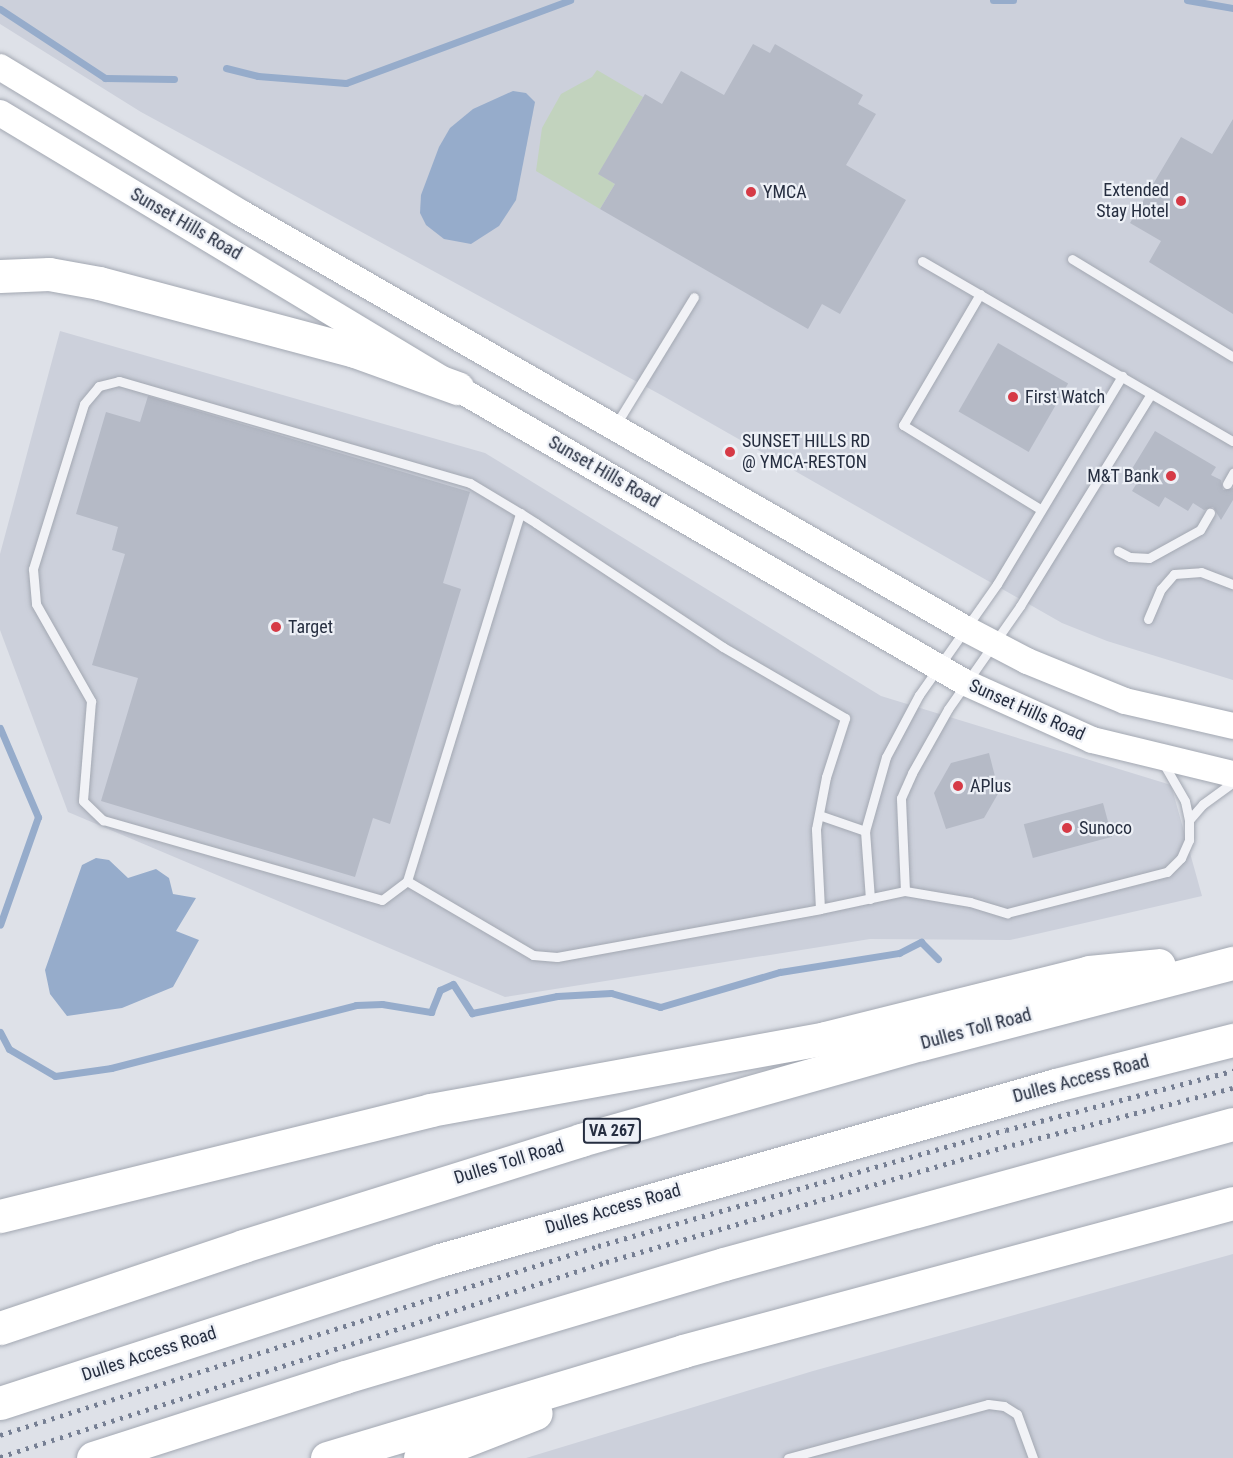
<!DOCTYPE html>
<style>
body{margin:0}
#map{position:relative;width:1233px;height:1458px;overflow:hidden;background:#dee1e8;font-family:"Roboto Condensed",sans-serif}
div>[style]{position:absolute}
.built>*{inset:0;background:#ccd0db}
.green>*{inset:0;background:#c2d3be}
.water>*{inset:0;background:#96accb}
.stream>*{height:7px;margin:-3.5px;padding:0 3.5px;transform-origin:3.5px;border-radius:3.5px;background:#96accb}
.building>*{inset:0;background:#b5bac6;transform-origin:0 0}
.roads{filter:drop-shadow(0 0 2px #a3a8b2) drop-shadow(0 0 2px #a3a8b2)}
.lane>*{height:9px;margin:-4.5px;padding:0 4.5px;transform-origin:4.5px;border-radius:4.5px;background:#f1f2f6}
.secondary>*{height:26px;margin:-13px;padding:0 13px;transform-origin:13px;border-radius:13px;background:#fff}
.highway>*{height:33px;margin:-16.5px;padding:0 16.5px;transform-origin:16.5px;border-radius:16.5px;background:#fff}
.rail>*{height:4.5px;margin-top:-2.25px;transform-origin:0;background:repeating-linear-gradient(90deg,#767f93 0 3px,transparent 0 9px)}
.dots>*{width:16px;height:16px;translate:-50% -50%;box-sizing:border-box;border:3px solid #edf0f6;border-radius:50%}
span{translate:-50% -50%;white-space:nowrap;text-align:center;line-height:1.15;-webkit-text-stroke:4.5px #edf0f6;paint-order:stroke}
.shield-label span{padding:2px 4px;background:#edf0f6;border:2px solid;border-radius:4px;-webkit-text-stroke-width:0}
.shield-label{font-size:16px;color:#262e40;font-weight:700}
.poi-label{font-size:18px;color:#262e40}
.right{translate:-100% -50%;text-align:right}
.left{translate:0 -50%;text-align:left}
.street-label{font-size:18px;color:#262e40}
</style>
<div id="map">
<div class="built">
<div style="clip-path:polygon(0 0,1233px 0,1233px 680px,1107px 641px,1062px 623px,663px 396px,141px 112px,0 24px)"></div>
<div style="clip-path:polygon(60px 331px,485px 453px,881px 696px,1171px 785px,1202px 896px,1010px 940px,870px 939px,505px 997px,68px 812px,0 630px,0 554px)"></div>
<div style="clip-path:polygon(1233px 1254px,1233px 1458px,526px 1458px,813px 1371px)"></div>
</div>
<div class="green">
<div style="clip-path:polygon(597px 70px,643px 97px,599px 174px,615px 184px,600px 209px,536px 171px,542px 128px,561px 94px,592px 77px)"></div>
</div>
<div class="water">
<div style="clip-path:polygon(513px 91px,526px 93px,535px 102px,516px 200px,499px 226px,471px 244px,444px 239px,426px 225px,420px 213px,421px 195px,439px 147px,450px 128px,473px 109px)"></div>
<div style="clip-path:polygon(96px 858px,109px 860px,128px 878px,156px 869px,169px 878px,173px 894px,196px 898px,176px 931px,199px 940px,173px 987px,122px 1008px,67px 1016px,50px 994px,45px 970px,82px 865px)"></div>
</div>
<div class="stream">
<div style="left:993px;top:0;width:20px"></div>
<div style="left:1187px;top:0;width:47px;rotate:9.9deg"></div>
<div style="left:0;top:9px;width:126px;rotate:33.3deg"></div>
<div style="left:105px;top:78px;width:69px;rotate:0.8deg"></div>
<div style="left:226px;top:68px;width:33px;rotate:14deg"></div>
<div style="left:258px;top:76px;width:88px;rotate:4.5deg"></div>
<div style="left:346px;top:83px;width:239px;rotate:-20.3deg"></div>
<div style="left:0;top:728px;width:97px;rotate:66.9deg"></div>
<div style="left:38px;top:817px;width:114px;rotate:109.4deg"></div>
<div style="left:0;top:1032px;width:19px;rotate:62deg"></div>
<div style="left:9px;top:1049px;width:53px;rotate:30.4deg"></div>
<div style="left:55px;top:1076px;width:57px;rotate:-8.1deg"></div>
<div style="left:111px;top:1068px;width:253px;rotate:-14.4deg"></div>
<div style="left:356px;top:1005px;width:26px;rotate:-2deg"></div>
<div style="left:382px;top:1004px;width:50px;rotate:9.3deg"></div>
<div style="left:431px;top:1012px;width:24px;rotate:-68deg"></div>
<div style="left:440px;top:990px;width:14px;rotate:-25deg"></div>
<div style="left:453px;top:984px;width:35px;rotate:57deg"></div>
<div style="left:472px;top:1013px;width:87px;rotate:-11.3deg"></div>
<div style="left:557px;top:996px;width:54px;rotate:-3.2deg"></div>
<div style="left:611px;top:993px;width:51px;rotate:15.9deg"></div>
<div style="left:660px;top:1007px;width:125px;rotate:-16.3deg"></div>
<div style="left:780px;top:972px;width:121px;rotate:-9.1deg"></div>
<div style="left:899px;top:953px;width:25px;rotate:-27deg"></div>
<div style="left:921px;top:942px;width:24px;rotate:45deg"></div>
</div>
<div class="building">
<div style="clip-path:polygon(753px 44px,770px 53px,775px 44px,863px 95px,858px 104px,876px 114px,846px 165px,906px 200px,840px 314px,822px 304px,808px 329px,600px 209px,615px 184px,598px 174px,645px 94px,662px 104px,681px 71px,724px 95px)"></div>
<div style="clip-path:polygon(1233px 119px,1233px 314px,1149px 262px,1161px 241px,1130px 223px,1181px 137px,1212px 154px)"></div>
<div style="left:998px;top:343px;width:81px;height:79px;rotate:30deg"></div>
<div style="clip-path:polygon(148px 396px,470px 492px,443px 583px,461px 589px,390px 824px,373px 818px,355px 877px,101px 801px,138px 678px,92px 665px,125px 554px,112px 550px,118px 527px,76px 514px,106px 412px,140px 422px)"></div>
<div style="clip-path:polygon(1155px 431px,1216px 467px,1211px 475px,1221px 480px,1223px 490px,1233px 488px,1233px 500px,1221px 520px,1213px 507px,1204px 510px,1193px 503px,1188px 511px,1165px 497px,1159px 507px,1132px 491px,1137px 483px,1127px 477px)"></div>
<div style="clip-path:polygon(989px 753px,999px 792px,984px 818px,946px 829px,934px 793px,951px 763px)"></div>
<div style="left:1103px;top:803px;width:35px;height:82px;rotate:75deg"></div>
</div>
<div class="roads">
<div class="lane">
<div style="left:1072px;top:259px;width:188px;rotate:31.3deg"></div>
<div style="left:922px;top:261px;width:359px;rotate:30.1deg"></div>
<div style="left:980px;top:294px;width:152px;rotate:120.4deg"></div>
<div style="left:903px;top:425px;width:161px;rotate:31.5deg"></div>
<div style="left:615px;top:426px;width:151px;rotate:-58.5deg"></div>
<div style="left:1227px;top:484px;width:13px;rotate:-61deg"></div>
<div style="left:1118px;top:551px;width:13px;rotate:27deg"></div>
<div style="left:1130px;top:557px;width:19px;rotate:3deg"></div>
<div style="left:1149px;top:558px;width:58px;rotate:-28.8deg"></div>
<div style="left:1200px;top:530px;width:20px;rotate:-60deg"></div>
<div style="left:1148px;top:619px;width:33px;rotate:-67deg"></div>
<div style="left:1161px;top:589px;width:20px;rotate:-49deg"></div>
<div style="left:1174px;top:574px;width:27px;rotate:-4deg"></div>
<div style="left:1201px;top:572px;width:34px;rotate:21deg"></div>
<div style="left:819px;top:815px;width:49px;rotate:19.2deg"></div>
<div style="left:1189px;top:820px;width:21px;rotate:-49deg"></div>
<div style="left:1203px;top:804px;width:37px;rotate:-36deg"></div>
<div style="left:407px;top:881px;width:146px;rotate:30.4deg"></div>
<div style="left:533px;top:955px;width:24px;rotate:5deg"></div>
<div style="left:557px;top:957px;width:267px;rotate:-10.3deg"></div>
<div style="left:820px;top:909px;width:80px;rotate:-92.9deg"></div>
<div style="left:816px;top:829px;width:53px;rotate:-79.1deg"></div>
<div style="left:826px;top:777px;width:62px;rotate:-72.1deg"></div>
<div style="left:845px;top:718px;width:141px;rotate:-149.8deg"></div>
<div style="left:723px;top:647px;width:224px;rotate:-146.5deg"></div>
<div style="left:536px;top:523px;width:19px;rotate:-148deg"></div>
<div style="left:520px;top:513px;width:58px;rotate:-149deg"></div>
<div style="left:470px;top:483px;width:366px;rotate:-163.8deg"></div>
<div style="left:119px;top:381px;width:21px;rotate:166deg"></div>
<div style="left:99px;top:386px;width:23px;rotate:130deg"></div>
<div style="left:84px;top:404px;width:173px;rotate:107.2deg"></div>
<div style="left:33px;top:569px;width:35px;rotate:85deg"></div>
<div style="left:36px;top:604px;width:112px;rotate:60.4deg"></div>
<div style="left:91px;top:701px;width:100px;rotate:94.6deg"></div>
<div style="left:83px;top:801px;width:28px;rotate:44deg"></div>
<div style="left:103px;top:820px;width:290px;rotate:16deg"></div>
<div style="left:382px;top:900px;width:31px;rotate:-37deg"></div>
<div style="left:407px;top:881px;width:385px;rotate:-72.9deg"></div>
<div style="left:905px;top:891px;width:93px;rotate:-92.5deg"></div>
<div style="left:901px;top:798px;width:27px;rotate:-66deg"></div>
<div style="left:912px;top:773px;width:73px;rotate:-60.6deg"></div>
<div style="left:948px;top:709px;width:126px;rotate:-55deg"></div>
<div style="left:1020px;top:606px;width:249px;rotate:-58.3deg"></div>
<div style="left:870px;top:899px;width:68px;rotate:-94.2deg"></div>
<div style="left:865px;top:831px;width:77px;rotate:-74.2deg"></div>
<div style="left:886px;top:757px;width:70px;rotate:-62deg"></div>
<div style="left:919px;top:695px;width:136px;rotate:-54.9deg"></div>
<div style="left:997px;top:584px;width:243px;rotate:-59deg"></div>
<div style="left:820px;top:909px;width:87px;rotate:-12deg"></div>
<div style="left:905px;top:891px;width:66px;rotate:9.6deg"></div>
<div style="left:970px;top:902px;width:39px;rotate:17deg"></div>
<div style="left:1007px;top:913px;width:165px;rotate:-14.4deg"></div>
<div style="left:1167px;top:872px;width:20px;rotate:-45deg"></div>
<div style="left:1181px;top:858px;width:20px;rotate:-66deg"></div>
<div style="left:1189px;top:840px;width:20px;rotate:-90deg"></div>
<div style="left:1189px;top:820px;width:19px;rotate:-102deg"></div>
<div style="left:1185px;top:801px;width:46px;rotate:-119.9deg"></div>
<div style="left:788px;top:1458px;width:207px;rotate:-15.1deg"></div>
<div style="left:988px;top:1404px;width:16px;rotate:7deg"></div>
<div style="left:1004px;top:1406px;width:15px;rotate:32deg"></div>
<div style="left:1017px;top:1414px;width:47px;rotate:70deg"></div>
</div>
<div class="secondary">
<div style="left:0;top:67px;width:282px;rotate:31.2deg"></div>
<div style="left:241px;top:213px;width:836px;rotate:29.85deg"></div>
<div style="left:966px;top:629px;width:69px;rotate:27.7deg"></div>
<div style="left:1027px;top:661px;width:106px;rotate:22.2deg"></div>
<div style="left:1125px;top:701px;width:111px;rotate:13deg"></div>
<div style="left:0;top:113px;width:533px;rotate:31.04deg"></div>
<div style="left:457px;top:388px;width:588px;rotate:30.1deg"></div>
<div style="left:966px;top:683px;width:138px;rotate:24.3deg"></div>
<div style="left:1092px;top:740px;width:145px;rotate:13.6deg"></div>
</div>
<div class="highway">
<div style="left:0;top:276px;width:49px;rotate:-2.3deg"></div>
<div style="left:49px;top:274px;width:51px;rotate:10.2deg"></div>
<div style="left:99px;top:283px;width:265px;rotate:14.9deg"></div>
<div style="left:355px;top:351px;width:109px;rotate:19.9deg"></div>
<div style="left:0;top:1216px;width:443px;rotate:-13.8deg"></div>
<div style="left:430px;top:1110px;width:402px;rotate:-10.3deg"></div>
<div style="left:825px;top:1038px;width:272px;rotate:-14deg"></div>
<div style="left:1089px;top:972px;width:70px;rotate:-5.7deg"></div>
<div style="left:0;top:1328px;width:256px;rotate:-18.6deg"></div>
<div style="left:243px;top:1246px;width:354px;rotate:-17.4deg"></div>
<div style="left:581px;top:1140px;width:353px;rotate:-15.8deg"></div>
<div style="left:921px;top:1044px;width:322px;rotate:-14.6deg"></div>
<div style="left:0;top:1403px;width:463px;rotate:-18deg"></div>
<div style="left:440px;top:1260px;width:640px;rotate:-15.86deg"></div>
<div style="left:1056px;top:1085px;width:183px;rotate:-14.3deg"></div>
<div style="left:93px;top:1458px;width:265px;rotate:-17.8deg"></div>
<div style="left:345px;top:1377px;width:395px;rotate:-16.6deg"></div>
<div style="left:724px;top:1264px;width:528px;rotate:-15.38deg"></div>
<div style="left:327px;top:1458px;width:372px;rotate:-16.7deg"></div>
<div style="left:683px;top:1351px;width:570px;rotate:-15.06deg"></div>
<div style="left:420px;top:1458px;width:124px;rotate:-21.2deg"></div>
</div>
</div>
<div class="rail">
<div style="left:0;top:1435px;width:627px;rotate:-17.54deg"></div>
<div style="left:598px;top:1246px;width:424px;rotate:-15.9deg"></div>
<div style="left:1006px;top:1130px;width:235px;rotate:-14.6deg"></div>
<div style="left:0;top:1457px;width:637px;rotate:-17.84deg"></div>
<div style="left:606px;top:1262px;width:423px;rotate:-16.1deg"></div>
<div style="left:1012px;top:1145px;width:228px;rotate:-14.5deg"></div>
</div>
<div class="dots">
<div style="left:751px;top:192px;background:#d63a46"></div>
<div style="left:1181px;top:201px;background:#d63a46"></div>
<div style="left:1013px;top:397px;background:#d63a46"></div>
<div style="left:730px;top:452px;background:#d63a46"></div>
<div style="left:1171px;top:476px;background:#d63a46"></div>
<div style="left:276px;top:627px;background:#d63a46"></div>
<div style="left:958px;top:786px;background:#d63a46"></div>
<div style="left:1067px;top:828px;background:#d63a46"></div>
</div>
<div class="shield-label">
<span style="left:612px;top:1131px">VA 267</span>
</div>
<div class="poi-label">
<span class="right" style="left:1169px;top:201px">Extended<br>Stay Hotel</span>
<span class="left" style="left:763px;top:192px">YMCA</span>
<span class="left" style="left:1025px;top:397px">First Watch</span>
<span class="left" style="left:742px;top:452px">SUNSET HILLS RD<br>@ YMCA-RESTON</span>
<span class="right" style="left:1159px;top:476px">M&amp;T Bank</span>
<span class="left" style="left:288px;top:627px">Target</span>
<span class="left" style="left:970px;top:786px">APlus</span>
<span class="left" style="left:1079px;top:828px">Sunoco</span>
</div>
<div class="street-label">
<span style="left:186px;top:224px;rotate:30deg">Sunset Hills Road</span>
<span style="left:604px;top:472px;rotate:30deg">Sunset Hills Road</span>
<span style="left:1027px;top:710px;rotate:24deg">Sunset Hills Road</span>
<span style="left:976px;top:1029px;rotate:-15deg">Dulles Toll Road</span>
<span style="left:1081px;top:1079px;rotate:-15deg">Dulles Access Road</span>
<span style="left:509px;top:1162px;rotate:-17deg">Dulles Toll Road</span>
<span style="left:613px;top:1209px;rotate:-16deg">Dulles Access Road</span>
<span style="left:149px;top:1354px;rotate:-18deg">Dulles Access Road</span>
</div>
</div>
